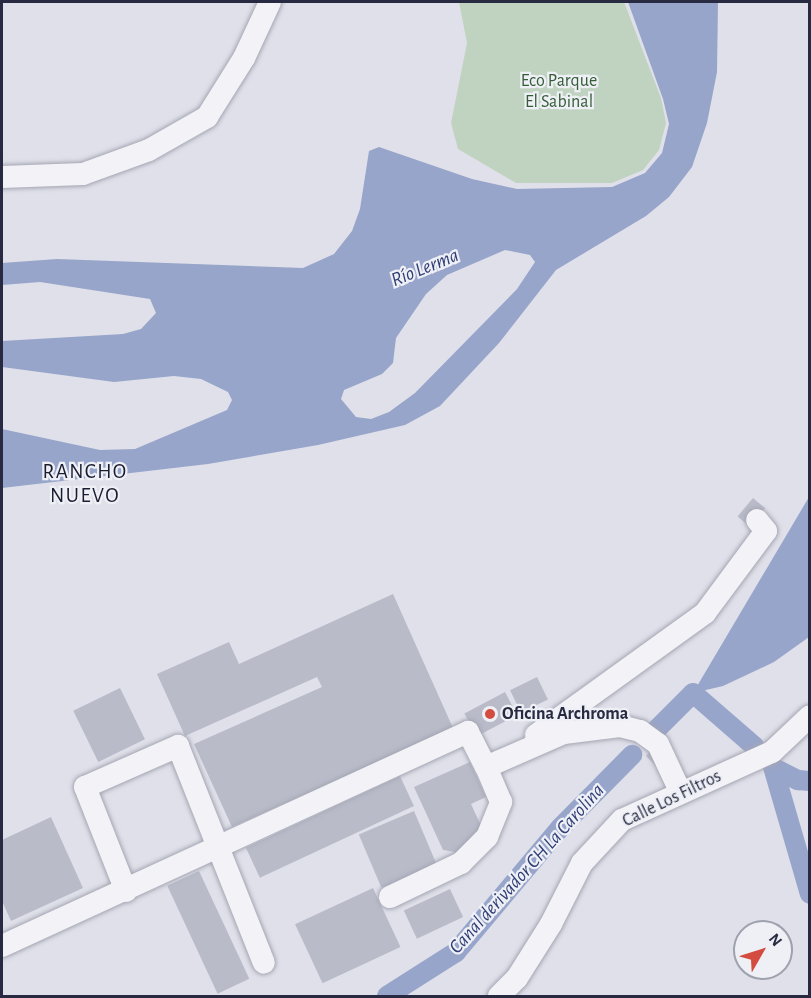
<!DOCTYPE html>
<meta charset="utf-8">
<style>
body{margin:0}
#map{position:relative;width:811px;height:998px;overflow:hidden;background:#dfe0e9;font-family:"Alegreya Sans",sans-serif}
div>[style]{position:absolute}
[style*='--x']{left:calc(var(--x)*1px);top:calc(var(--y)*1px);width:calc(var(--w)*1px);rotate:calc(var(--a)*1deg)}
.green>*{inset:0;background:#c0d3c0}
.water>*{inset:0;background:#98a5ca}
.canal>*{height:20px;margin:-10px;padding:0 10px;transform-origin:10px;border-radius:10px;background:#98a5ca}
.building>*{inset:0;background:#b9bbc9;transform-origin:0 0}
.roads{filter:drop-shadow(0 0 2px #a4a6b3) drop-shadow(0 0 2px #a4a6b3)}
.minor>*{height:22px;margin:-11px;padding:0 11px;transform-origin:11px;border-radius:11px;background:#f2f2f7}
.dots>*{width:16px;height:16px;translate:-50% -50%;box-sizing:border-box;border:3px solid #eef0f6;border-radius:50%}
span{translate:-50% -50%;white-space:nowrap;text-align:center;line-height:1.15;-webkit-text-stroke:4.5px #eef0f6;paint-order:stroke}
.park-label{font-size:18px;color:#345d36}
.poi-label{font-size:18px;color:#272a41;font-weight:700}
.left{translate:0 -50%;text-align:left}
.street-label{font-size:18px;color:#272a41}
.water-label{font-size:20px;color:#303e76;font-style:italic}
.quarter-label{font-size:21px;color:#1a1c31;letter-spacing:1.5px}
.frame{position:absolute;inset:0;border:3px solid #272a41;pointer-events:none}
.north{position:absolute;left:733px;top:920px;width:60px;height:60px;box-sizing:border-box;background:#eef0f6;border:2px solid #9ea1ae;border-radius:50%;rotate:51deg;font-size:16px;font-weight:700;line-height:24px;text-align:center;color:#272a41}
.north::after{content:'';display:block;margin:auto;width:21px;height:27px;background:#d34c3f;clip-path:polygon(50% 0,100% 100%,50% 72%,0 100%)}
</style>
<div id="map">
<div class="green">
<div style="clip-path:polygon(459px 2px,624px 2px,661px 98px,666px 123px,659px 150px,643px 170px,612px 183px,516px 183px,458px 149px,451px 123px,467px 43px)"></div>
</div>
<div class="water">
<div style="clip-path:polygon(evenodd,628px 2px,718px 2px,717px 72px,707px 123px,692px 167px,669px 197px,646px 216px,556px 270px,499px 343px,440px 406px,405px 425px,318px 445px,208px 464px,2px 488px,2px 429px,100px 450px,135px 449px,227px 410px,232px 400px,228px 392px,201px 379px,174px 376px,114px 382px,2px 367px,2px 341px,123px 334px,141px 329px,156px 313px,150px 299px,40px 282px,2px 285px,2px 263px,57px 259px,303px 268px,334px 254px,352px 231px,360px 209px,369px 151px,379px 147px,472px 179px,517px 189px,612px 187px,645px 173px,662px 153px,669px 124px,663px 99px,628px 2px,505px 250px,530px 255px,535px 262px,517px 289px,415px 393px,389px 412px,371px 419px,356px 417px,341px 399px,344px 390px,382px 374px,393px 363px,396px 338px,426px 294px,447px 275px,505px 250px)"></div>
<div style="clip-path:polygon(809px 497px,809px 637px,774px 662px,723px 686px,693px 693px)"></div>
</div>
<div class="canal">
<div style="--x:656;--y:730;--w:52;--a:-45"></div>
<div style="--x:693;--y:693;--w:81;--a:41"></div>
<div style="--x:773;--y:767;--w:132;--a:73.8"></div>
<div style="--x:774;--y:768;--w:27;--a:27"></div>
<div style="--x:798;--y:780;--w:12;--a:5"></div>
<div style="--x:387;--y:996;--w:82;--a:-32.5"></div>
<div style="--x:456;--y:952;--w:162;--a:-50"></div>
<div style="--x:560;--y:828;--w:103;--a:-45.4"></div>
</div>
<div class="building">
<div style="left:753px;top:498px;width:16px;height:24px;rotate:40deg"></div>
<div style="clip-path:polygon(393px 594px,453px 728px,232px 827px,194px 744px,322px 687px,317px 677px,185px 736px,157px 674px,229px 642px,239px 664px)"></div>
<div style="left:537px;top:677px;width:25px;height:30px;rotate:64deg"></div>
<div style="left:120px;top:688px;width:57px;height:52px;rotate:64deg"></div>
<div style="left:505px;top:692px;width:26px;height:46px;rotate:62deg"></div>
<div style="clip-path:polygon(651px 750px,657px 767px,646px 756px)"></div>
<div style="clip-path:polygon(470px 762px,486px 797px,471px 804px,483px 830px,461px 853px,443px 850px,414px 787px)"></div>
<div style="left:400px;top:776px;width:33px;height:170px;rotate:65deg"></div>
<div style="left:414px;top:811px;width:58px;height:60px;rotate:67deg"></div>
<div style="clip-path:polygon(51px 817px,83px 888px,11px 921px,2px 901px,2px 840px)"></div>
<div style="left:199px;top:871px;width:119px;height:35px;rotate:65deg"></div>
<div style="left:373px;top:888px;width:65px;height:86px;rotate:65deg"></div>
<div style="left:450px;top:889px;width:31px;height:51px;rotate:65deg"></div>
</div>
<div class="roads">
<div class="minor">
<div style="--x:2;--y:177;--w:81;--a:-2.1"></div>
<div style="--x:83;--y:174;--w:70;--a:-20"></div>
<div style="--x:149;--y:150;--w:67;--a:-29.6"></div>
<div style="--x:207;--y:117;--w:70;--a:-57.9"></div>
<div style="--x:244;--y:58;--w:62;--a:-65.1"></div>
<div style="--x:536;--y:735;--w:208;--a:-35.8"></div>
<div style="--x:705;--y:613;--w:102;--a:-53.4"></div>
<div style="--x:766;--y:531;--w:14;--a:-129"></div>
<div style="--x:126;--y:891;--w:112;--a:-111.5"></div>
<div style="--x:85;--y:787;--w:102;--a:-23.8"></div>
<div style="--x:178;--y:746;--w:233;--a:68.4"></div>
<div style="--x:390;--y:897;--w:79;--a:-25.6"></div>
<div style="--x:461;--y:863;--w:37;--a:-45"></div>
<div style="--x:487;--y:837;--w:38;--a:-68"></div>
<div style="--x:501;--y:802;--w:38;--a:-113"></div>
<div style="--x:2;--y:946;--w:513;--a:-24.67"></div>
<div style="--x:468;--y:732;--w:39;--a:63"></div>
<div style="--x:486;--y:767;--w:85;--a:-23.6"></div>
<div style="--x:564;--y:733;--w:56;--a:-7.1"></div>
<div style="--x:620;--y:726;--w:21;--a:14"></div>
<div style="--x:640;--y:731;--w:22;--a:36"></div>
<div style="--x:658;--y:744;--w:52;--a:64.9"></div>
<div style="--x:499;--y:996;--w:25;--a:-45"></div>
<div style="--x:517;--y:978;--w:64;--a:-57.8"></div>
<div style="--x:551;--y:924;--w:68;--a:-63.1"></div>
<div style="--x:582;--y:863;--w:59;--a:-47.1"></div>
<div style="--x:622;--y:820;--w:165;--a:-24.4"></div>
<div style="--x:772;--y:752;--w:52;--a:-43.5"></div>
</div>
</div>
<div class="dots">
<div style="left:490px;top:714px;background:#d34c3f"></div>
</div>
<div class="park-label">
<span style="left:559px;top:92px">Eco Parque<br>El Sabinal</span>
</div>
<div class="poi-label">
<span class="left" style="left:502px;top:714px">Oficina Archroma</span>
</div>
<div class="street-label">
<span style="left:672px;top:799px;rotate:-26deg">Calle Los Filtros</span>
</div>
<div class="water-label">
<span style="left:425px;top:268px;rotate:-22deg">Río Lerma</span>
<span style="left:527px;top:869px;rotate:-48deg">Canal derivador CH La Carolina</span>
</div>
<div class="quarter-label">
<span style="left:85px;top:484px">RANCHO<br>NUEVO</span>
</div>
<div class="frame"></div>
<div class="north">N</div>
</div>
